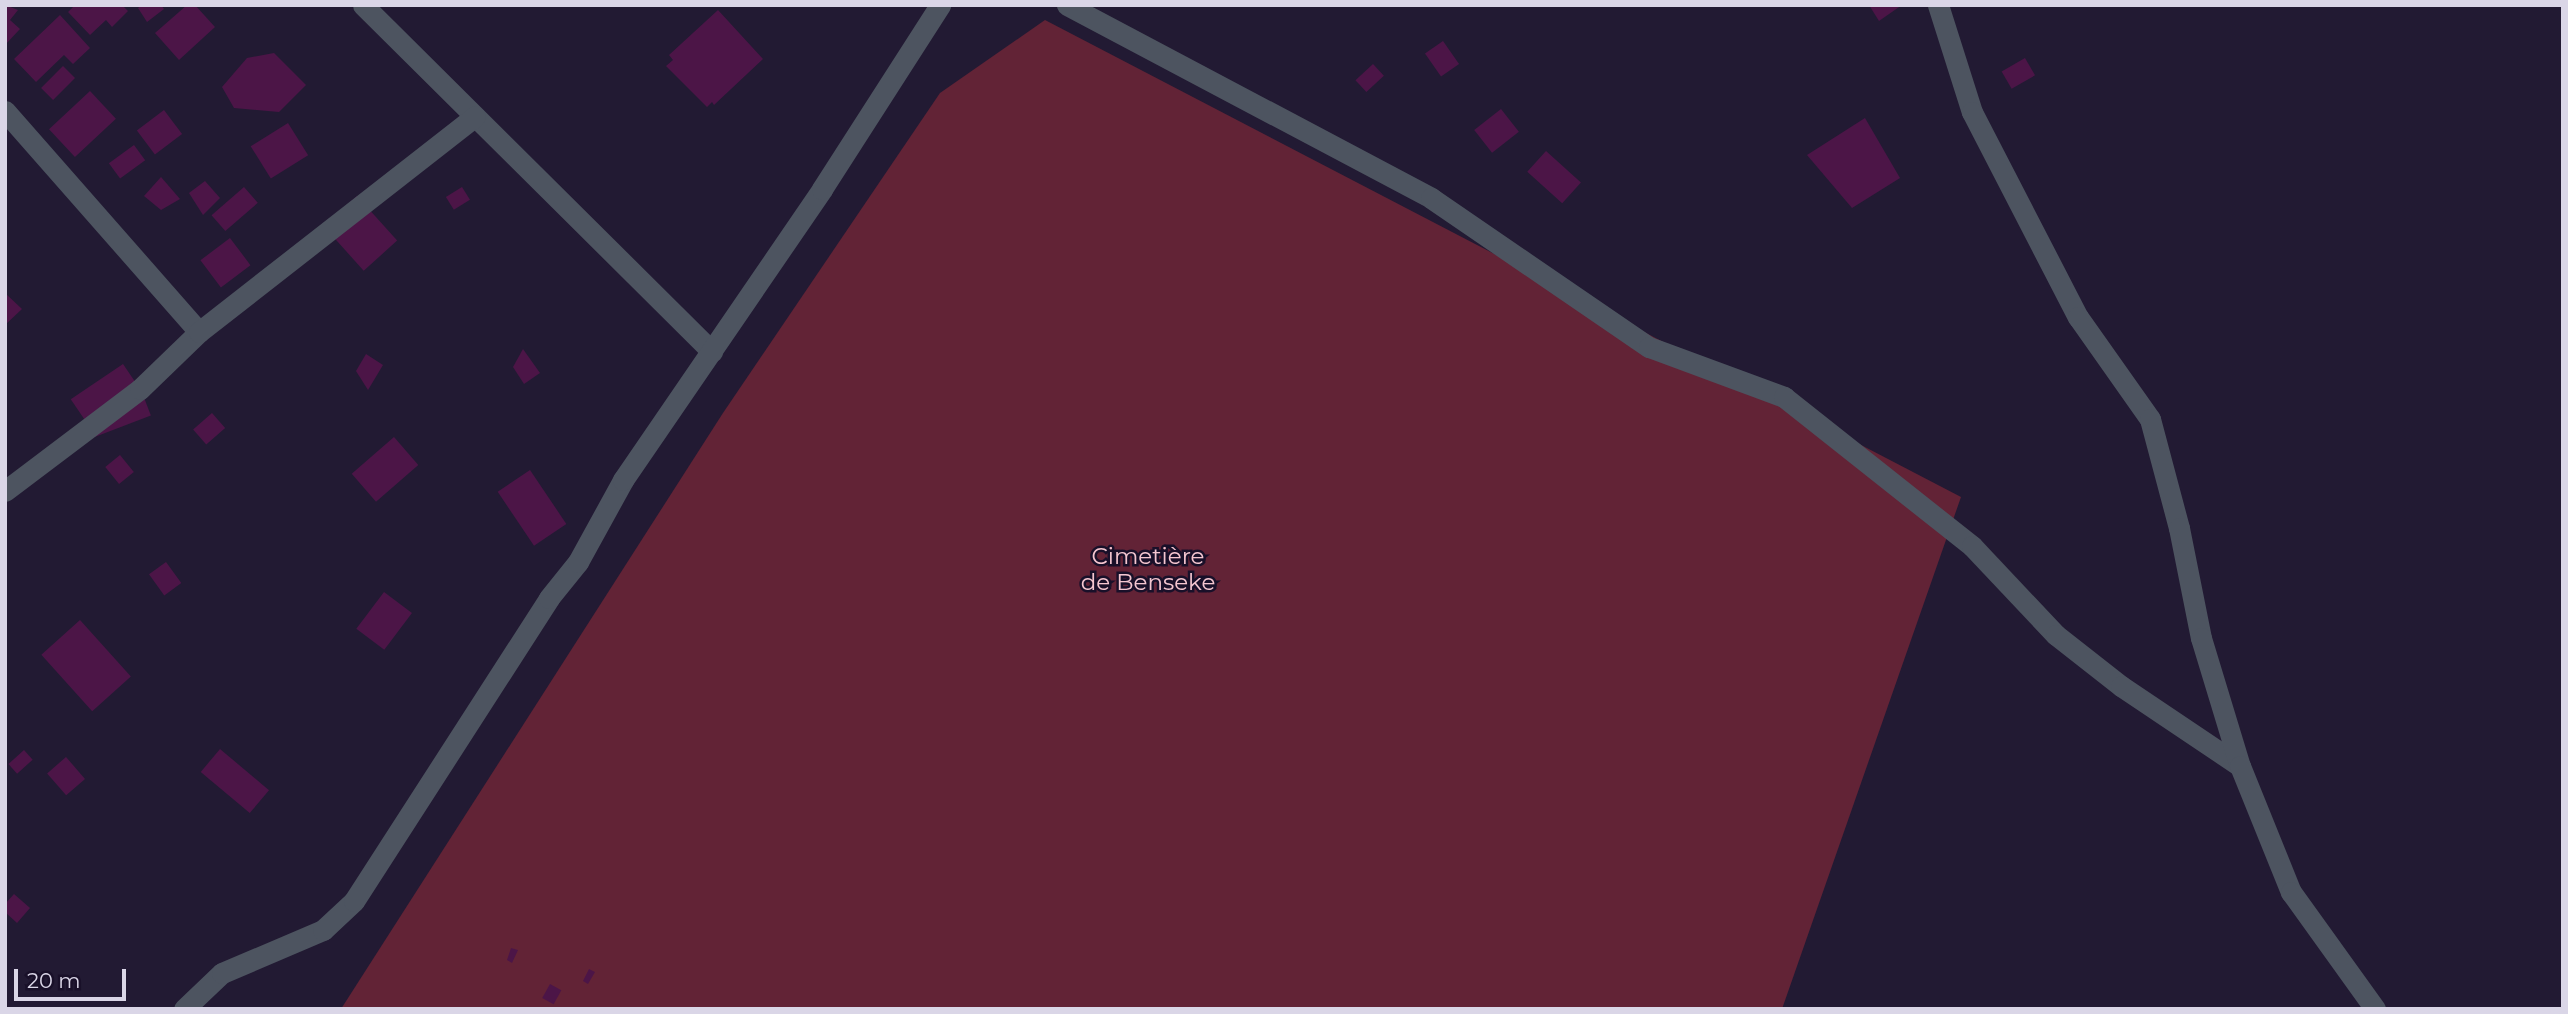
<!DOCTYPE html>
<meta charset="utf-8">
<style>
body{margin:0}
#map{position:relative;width:2568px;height:1014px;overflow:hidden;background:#221a33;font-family:Montserrat,sans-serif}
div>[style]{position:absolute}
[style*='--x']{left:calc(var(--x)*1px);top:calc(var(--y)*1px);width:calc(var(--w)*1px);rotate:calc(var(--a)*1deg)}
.green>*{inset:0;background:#622336}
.building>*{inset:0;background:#4c1547;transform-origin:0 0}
.minor>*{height:21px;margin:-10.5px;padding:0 10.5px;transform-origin:10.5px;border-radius:10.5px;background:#4d5460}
span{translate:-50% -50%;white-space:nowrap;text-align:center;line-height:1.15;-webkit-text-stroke:5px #191029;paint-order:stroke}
.park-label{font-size:23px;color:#f5c6d0}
.frame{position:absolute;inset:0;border:7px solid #dad6e7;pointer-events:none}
.scale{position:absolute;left:14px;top:969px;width:112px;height:32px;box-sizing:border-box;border:4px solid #dad6e7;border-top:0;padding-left:9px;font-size:21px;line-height:24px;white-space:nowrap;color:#dad6e7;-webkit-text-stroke:5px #191029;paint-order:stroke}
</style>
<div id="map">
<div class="green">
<div style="clip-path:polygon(1045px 20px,1961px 497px,1782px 1009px,341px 1009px,723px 413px,940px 93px)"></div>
</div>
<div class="building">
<div style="clip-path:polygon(5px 5px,18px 10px,10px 20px,20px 29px,5px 45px)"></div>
<div style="clip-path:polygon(75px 5px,122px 5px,128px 11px,112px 27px,106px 20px,90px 35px,68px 12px)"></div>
<div style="clip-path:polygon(142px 5px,161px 5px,164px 9px,147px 22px,138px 8px)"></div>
<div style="clip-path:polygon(187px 5px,195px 5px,215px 27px,179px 60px,155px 33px)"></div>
<div style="clip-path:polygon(1869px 5px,1902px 5px,1879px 21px)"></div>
<div style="clip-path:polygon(718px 10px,763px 59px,714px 105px,712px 102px,707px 107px,666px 66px,673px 60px,669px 55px)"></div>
<div style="clip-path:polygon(60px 15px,90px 48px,73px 64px,64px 55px,36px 82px,14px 59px)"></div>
<div style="left:1443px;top:41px;width:28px;height:22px;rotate:55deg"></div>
<div style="clip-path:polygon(274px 53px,306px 85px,279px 112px,234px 108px,222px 87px,247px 58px)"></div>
<div style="left:2025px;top:58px;width:20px;height:27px;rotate:60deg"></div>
<div style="left:1373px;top:64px;width:16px;height:24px;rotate:47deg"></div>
<div style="left:63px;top:66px;width:17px;height:31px;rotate:45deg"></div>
<div style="left:90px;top:91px;width:38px;height:56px;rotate:47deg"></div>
<div style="left:1501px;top:109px;width:29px;height:34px;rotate:52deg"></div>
<div style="left:164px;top:110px;width:30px;height:34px;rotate:53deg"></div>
<div style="clip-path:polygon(1865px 118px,1900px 178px,1852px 208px,1807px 155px)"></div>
<div style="left:288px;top:123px;width:38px;height:44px;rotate:58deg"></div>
<div style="left:134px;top:145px;width:19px;height:31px;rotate:54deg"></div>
<div style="left:1546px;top:151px;width:47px;height:28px;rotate:42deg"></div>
<div style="clip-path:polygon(161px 177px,180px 199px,161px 210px,144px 196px)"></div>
<div style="clip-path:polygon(205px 181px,220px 198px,203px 215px,189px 193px)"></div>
<div style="left:244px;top:187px;width:21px;height:43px;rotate:49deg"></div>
<div style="left:462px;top:187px;width:15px;height:19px;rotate:58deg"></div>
<div style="left:357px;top:196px;width:60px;height:45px;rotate:48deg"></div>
<div style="left:230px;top:238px;width:34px;height:37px;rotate:53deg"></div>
<div style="clip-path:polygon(5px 293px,22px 309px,5px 325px)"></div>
<div style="clip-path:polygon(523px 349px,540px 373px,524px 384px,513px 367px)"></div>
<div style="clip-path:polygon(366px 354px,383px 365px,368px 390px,356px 371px)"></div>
<div style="left:123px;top:364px;width:30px;height:63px;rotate:56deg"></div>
<div style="left:143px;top:395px;width:22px;height:63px;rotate:69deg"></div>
<div style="left:212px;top:413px;width:20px;height:25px;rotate:49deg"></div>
<div style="left:394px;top:437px;width:37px;height:56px;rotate:49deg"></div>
<div style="left:120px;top:455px;width:22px;height:19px;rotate:51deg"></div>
<div style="left:530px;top:470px;width:65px;height:39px;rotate:56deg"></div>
<div style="left:166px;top:562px;width:26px;height:21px;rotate:54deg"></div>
<div style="left:384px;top:592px;width:35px;height:46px;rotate:37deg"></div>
<div style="left:80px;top:620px;width:76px;height:52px;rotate:48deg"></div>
<div style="left:220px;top:749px;width:64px;height:30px;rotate:40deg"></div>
<div style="left:24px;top:750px;width:13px;height:21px;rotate:48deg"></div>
<div style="left:66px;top:757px;width:29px;height:25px;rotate:49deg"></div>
<div style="clip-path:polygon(14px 894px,30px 908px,17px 923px,5px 912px,5px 904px)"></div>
<div style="clip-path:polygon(511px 948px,518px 950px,512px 963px,507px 960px)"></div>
<div style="clip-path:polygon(589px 969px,595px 972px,588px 984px,583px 981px)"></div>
<div style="left:550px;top:984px;width:13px;height:16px;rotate:29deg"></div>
</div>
<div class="minor">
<div style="--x:363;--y:5;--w:492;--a:44.8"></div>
<div style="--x:1067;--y:5;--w:412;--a:27.9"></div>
<div style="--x:1431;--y:198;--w:264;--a:34.4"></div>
<div style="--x:1649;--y:347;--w:144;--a:20.3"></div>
<div style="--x:1784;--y:397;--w:240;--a:38.4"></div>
<div style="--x:1972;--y:546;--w:122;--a:46.7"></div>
<div style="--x:2056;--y:635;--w:83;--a:38.1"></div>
<div style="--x:2121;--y:686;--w:143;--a:33.9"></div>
<div style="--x:1938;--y:5;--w:112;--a:72.4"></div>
<div style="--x:1972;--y:112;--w:231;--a:62.7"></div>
<div style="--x:2078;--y:317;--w:125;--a:54.8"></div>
<div style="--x:2150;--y:419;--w:113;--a:75.1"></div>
<div style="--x:2179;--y:528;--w:112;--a:78.7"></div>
<div style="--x:2201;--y:638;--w:134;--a:73.1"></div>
<div style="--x:2240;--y:766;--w:136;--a:68"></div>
<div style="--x:2291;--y:892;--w:144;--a:54.3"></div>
<div style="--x:5;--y:111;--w:294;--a:48.7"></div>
<div style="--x:5;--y:491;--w:169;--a:-37.1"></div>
<div style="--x:140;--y:389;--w:82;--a:-44"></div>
<div style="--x:199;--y:332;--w:350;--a:-38"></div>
<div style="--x:184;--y:1009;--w:52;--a:-43.5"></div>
<div style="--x:222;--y:973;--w:110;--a:-23.1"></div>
<div style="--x:323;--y:930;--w:42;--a:-43.1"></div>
<div style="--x:354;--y:901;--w:360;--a:-57.2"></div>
<div style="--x:549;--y:598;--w:46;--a:-51.1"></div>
<div style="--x:578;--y:562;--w:94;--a:-61.2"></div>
<div style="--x:623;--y:480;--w:353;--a:-55.6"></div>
<div style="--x:822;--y:189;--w:219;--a:-57.3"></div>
</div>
<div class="park-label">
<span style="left:1148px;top:569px">Cimetière<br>de Benseke</span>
</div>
<div class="frame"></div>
<div class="scale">20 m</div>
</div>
